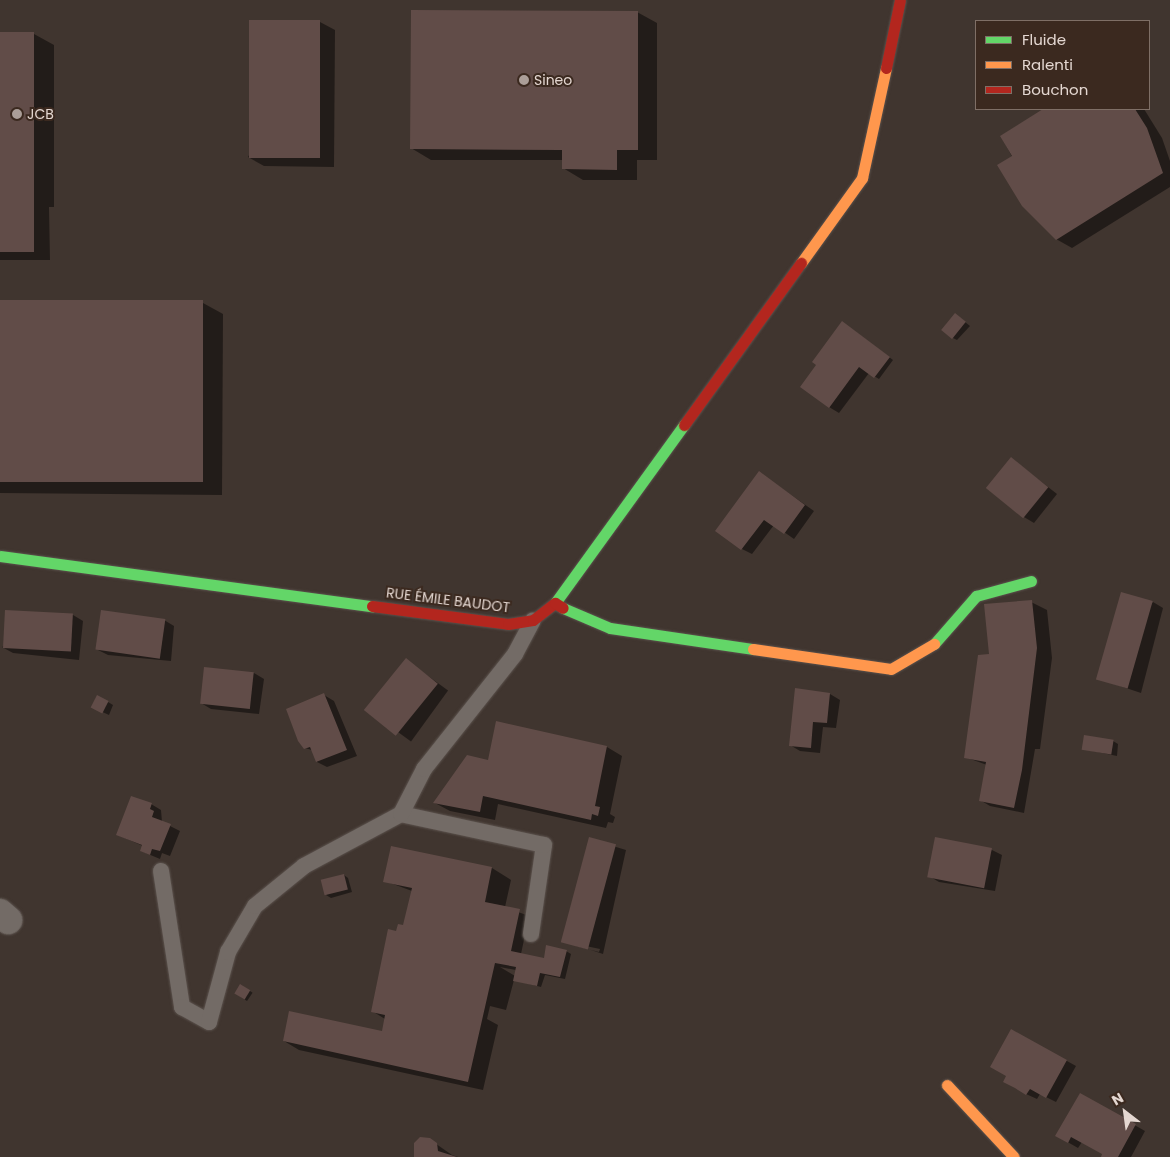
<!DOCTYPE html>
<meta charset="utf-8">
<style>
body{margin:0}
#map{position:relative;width:1170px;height:1157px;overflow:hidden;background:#40352f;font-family:Poppins,sans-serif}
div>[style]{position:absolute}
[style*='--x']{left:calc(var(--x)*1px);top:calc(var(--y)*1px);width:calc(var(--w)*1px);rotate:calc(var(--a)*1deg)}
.shadow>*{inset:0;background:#0007;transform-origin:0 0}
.building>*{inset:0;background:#614c48;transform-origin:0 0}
.roads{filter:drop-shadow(0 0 1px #5b524d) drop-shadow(0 0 1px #5b524d)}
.lane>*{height:16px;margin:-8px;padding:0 8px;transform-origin:8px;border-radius:8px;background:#736b66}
.street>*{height:28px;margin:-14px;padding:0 14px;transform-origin:14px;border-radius:14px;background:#736b66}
.fast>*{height:11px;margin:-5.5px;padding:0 5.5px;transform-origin:5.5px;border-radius:5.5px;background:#63d668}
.slow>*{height:11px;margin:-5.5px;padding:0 5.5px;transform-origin:5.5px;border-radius:5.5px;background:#ff974d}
.jam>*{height:11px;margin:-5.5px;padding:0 5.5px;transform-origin:5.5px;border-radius:5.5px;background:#b3261e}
.dots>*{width:14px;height:14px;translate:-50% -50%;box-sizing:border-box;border:2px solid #3b291f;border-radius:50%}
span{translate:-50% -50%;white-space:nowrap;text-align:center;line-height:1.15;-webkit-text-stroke:4px #3b291f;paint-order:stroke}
.poi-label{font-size:14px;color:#e4d7d1}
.left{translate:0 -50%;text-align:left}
.street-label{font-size:14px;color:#e4d7d1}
.legend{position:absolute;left:975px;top:20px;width:175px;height:90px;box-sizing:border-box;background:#3b291f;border:1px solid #7f6f66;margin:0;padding:6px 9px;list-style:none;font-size:15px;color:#e4d7d1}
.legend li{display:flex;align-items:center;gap:10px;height:25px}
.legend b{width:25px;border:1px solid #7f6f66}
.north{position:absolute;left:1100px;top:1087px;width:50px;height:50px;-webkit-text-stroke:4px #3b291f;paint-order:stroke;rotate:330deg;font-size:14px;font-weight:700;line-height:20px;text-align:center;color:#e4d7d1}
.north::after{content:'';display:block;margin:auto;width:18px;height:22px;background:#e4d7d1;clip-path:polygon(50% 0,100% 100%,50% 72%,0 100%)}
</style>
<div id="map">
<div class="shadow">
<div style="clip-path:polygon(637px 12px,657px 23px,657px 160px,637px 160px,637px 180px,583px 180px,563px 168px,563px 160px,431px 160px,411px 148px)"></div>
<div style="clip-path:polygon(320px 22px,335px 30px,334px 167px,264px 166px,248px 157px)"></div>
<div style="clip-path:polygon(0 33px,34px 34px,54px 45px,54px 207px,49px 207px,50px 260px,0 260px)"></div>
<div style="clip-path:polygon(1045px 109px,1144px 109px,1162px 138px,1170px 161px,1170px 187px,1072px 248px,1056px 239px,1001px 136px)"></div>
<div style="clip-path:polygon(0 301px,203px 303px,223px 314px,222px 495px,0 493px)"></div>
<div style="clip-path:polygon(960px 318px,970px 326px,957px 340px,953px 338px)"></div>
<div style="clip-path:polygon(852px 329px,893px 360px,879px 379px,869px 373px,839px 413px,829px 407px)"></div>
<div style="clip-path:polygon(1012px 459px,1057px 494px,1034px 523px,1024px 517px)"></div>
<div style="clip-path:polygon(760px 473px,814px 511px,794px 539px,774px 525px,752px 554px,742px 549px)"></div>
<div style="clip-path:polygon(1031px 602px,1047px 610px,1052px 658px,1040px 749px,1035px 749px,1024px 813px,990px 806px,980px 800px,987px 765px,965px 757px,991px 655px)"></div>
<div style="clip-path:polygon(1153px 602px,1163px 608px,1141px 693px,1099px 679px)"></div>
<div style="clip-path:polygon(73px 615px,83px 621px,79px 660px,13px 653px,2px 647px)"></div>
<div style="clip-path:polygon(164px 620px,174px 626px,171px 661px,108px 655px,98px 650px)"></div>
<div style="left:406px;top:660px;width:52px;height:63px;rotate:36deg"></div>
<div style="clip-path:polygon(254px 673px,264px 679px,259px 714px,211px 709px,201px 703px)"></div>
<div style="clip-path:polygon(830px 694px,840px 700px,836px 728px,823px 727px,820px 753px,800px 751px,790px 745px)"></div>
<div style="clip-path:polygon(324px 695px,334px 701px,357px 756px,327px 767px,317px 762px,312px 750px,305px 748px)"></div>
<div style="clip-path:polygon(108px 702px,113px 705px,109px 715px,98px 710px)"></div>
<div style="clip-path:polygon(1113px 741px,1118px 744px,1117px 756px,1083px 749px)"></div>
<div style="clip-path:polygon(607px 747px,622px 756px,610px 814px,615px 817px,613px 823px,608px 822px,606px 828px,498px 804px,495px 820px,450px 811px,435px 803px,489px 762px)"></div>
<div style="clip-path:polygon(151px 804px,161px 810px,162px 822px,180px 831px,170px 856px,162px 853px,160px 859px,141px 851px,143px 846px,118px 835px)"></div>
<div style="clip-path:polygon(evenodd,590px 839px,626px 850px,603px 954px,567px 942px,590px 839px,576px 944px,600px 949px,599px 952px,576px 946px,576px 944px)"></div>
<div style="clip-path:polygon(992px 850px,1002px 855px,995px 891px,939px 882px,929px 876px)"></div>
<div style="clip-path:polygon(evenodd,492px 868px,511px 880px,505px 907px,529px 916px,521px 954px,545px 959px,566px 951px,571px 954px,565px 979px,545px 975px,541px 987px,514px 980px,506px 1010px,490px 1006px,487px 1019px,498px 1025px,483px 1090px,299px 1050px,284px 1041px,388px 1034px,385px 1019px,372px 1011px,397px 933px,404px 927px,412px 891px,385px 881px,492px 868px,500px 967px,516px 970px,515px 976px,500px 967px)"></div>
<div style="clip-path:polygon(344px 875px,348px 878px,352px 892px,331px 898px,326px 895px)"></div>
<div style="left:241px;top:985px;width:14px;height:10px;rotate:34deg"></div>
<div style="clip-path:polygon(1011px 1030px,1076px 1066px,1056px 1102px,1040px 1094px,1037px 1099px,1026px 1094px)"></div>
<div style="clip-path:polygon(1080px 1094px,1145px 1131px,1131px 1157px,1102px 1157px,1104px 1154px,1082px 1142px,1078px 1148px,1057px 1136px)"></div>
<div style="clip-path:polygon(429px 1139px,452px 1155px,458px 1157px,416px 1157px,414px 1147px)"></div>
</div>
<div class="building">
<div style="clip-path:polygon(411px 10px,638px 11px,638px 150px,617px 150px,617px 170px,562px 169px,562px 150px,410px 149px)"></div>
<div style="left:249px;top:20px;width:71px;height:138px"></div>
<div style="left:0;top:32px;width:34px;height:220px"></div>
<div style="clip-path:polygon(1043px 109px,1135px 109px,1147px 128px,1163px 173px,1056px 240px,1022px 206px,997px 165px,1012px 156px,1000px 136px)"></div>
<div style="left:0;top:300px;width:203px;height:182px"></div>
<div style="left:955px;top:313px;width:14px;height:22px;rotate:39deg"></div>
<div style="clip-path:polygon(842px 321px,890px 357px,874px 378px,859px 367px,829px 408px,800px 387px,816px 365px,812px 362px)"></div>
<div style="left:1011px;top:457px;width:48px;height:40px;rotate:39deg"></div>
<div style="clip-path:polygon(759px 471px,805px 505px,784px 534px,764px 520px,741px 550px,715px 531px)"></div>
<div style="left:1121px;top:592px;width:33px;height:91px;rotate:16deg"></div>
<div style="clip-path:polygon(1032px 600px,1037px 648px,1022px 770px,1014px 808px,979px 801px,986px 762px,964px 758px,978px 655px,989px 654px,984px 604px)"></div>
<div style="left:5px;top:610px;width:68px;height:38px;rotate:3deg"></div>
<div style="left:101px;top:610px;width:65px;height:40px;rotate:8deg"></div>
<div style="left:406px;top:658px;width:41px;height:67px;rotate:39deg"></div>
<div style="left:204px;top:667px;width:50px;height:37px;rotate:6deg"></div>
<div style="clip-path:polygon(795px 688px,830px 693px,827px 723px,813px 722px,811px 748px,789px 746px)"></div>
<div style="clip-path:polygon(324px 693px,347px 750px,316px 762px,310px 747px,304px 749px,298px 741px,286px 709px)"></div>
<div style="left:97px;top:695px;width:13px;height:14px;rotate:27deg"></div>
<div style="clip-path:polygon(496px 721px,607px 746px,595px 806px,600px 807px,598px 816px,592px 814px,591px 820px,483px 796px,480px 812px,433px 803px,467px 755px,488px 760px)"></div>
<div style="left:1084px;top:735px;width:30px;height:15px;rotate:9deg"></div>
<div style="clip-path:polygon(131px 796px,152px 803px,150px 809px,154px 811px,152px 817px,171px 824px,160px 851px,152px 849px,150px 855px,140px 851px,142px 845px,116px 835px)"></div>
<div style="left:589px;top:837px;width:28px;height:109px;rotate:15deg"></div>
<div style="left:935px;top:837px;width:58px;height:41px;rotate:11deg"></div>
<div style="clip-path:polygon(391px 846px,492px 867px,485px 902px,520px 909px,511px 951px,544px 958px,546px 945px,567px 950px,560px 977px,540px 973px,537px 986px,513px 981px,516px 967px,495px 963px,468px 1082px,283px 1041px,289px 1011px,382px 1031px,385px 1015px,371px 1012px,388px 929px,396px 931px,398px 924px,403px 925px,412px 888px,383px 882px)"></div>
<div style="left:344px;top:874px;width:16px;height:24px;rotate:76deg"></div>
<div style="left:240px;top:984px;width:12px;height:11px;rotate:31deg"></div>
<div style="clip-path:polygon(1011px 1029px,1067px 1060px,1046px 1098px,1030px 1089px,1026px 1095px,1015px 1088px,1003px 1082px,1006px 1076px,990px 1067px)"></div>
<div style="clip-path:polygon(1080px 1093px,1136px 1124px,1118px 1157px,1101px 1157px,1102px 1154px,1071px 1137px,1068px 1143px,1055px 1136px)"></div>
<div style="clip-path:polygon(420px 1137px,430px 1138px,437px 1143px,438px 1151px,457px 1157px,414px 1157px,414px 1143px)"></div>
</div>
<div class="roads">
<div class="lane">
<div style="--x:161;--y:871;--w:138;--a:81.2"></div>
<div style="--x:182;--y:1007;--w:31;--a:29"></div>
<div style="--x:209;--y:1022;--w:73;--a:-74.8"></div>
<div style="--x:228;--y:952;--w:53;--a:-59.6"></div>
<div style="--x:255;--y:906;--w:63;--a:-39.2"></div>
<div style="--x:304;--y:866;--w:110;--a:-28.2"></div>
<div style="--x:531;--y:934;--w:90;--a:-81.7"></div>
<div style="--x:544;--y:845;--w:146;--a:-167.8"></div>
<div style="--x:401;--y:814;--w:51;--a:-62.9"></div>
<div style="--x:424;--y:769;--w:147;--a:-51.6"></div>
<div style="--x:515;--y:654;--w:38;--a:-62"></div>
</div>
<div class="street">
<div style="--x:0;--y:913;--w:11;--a:41"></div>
</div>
<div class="fast">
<div style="--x:0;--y:556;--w:375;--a:7.7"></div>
<div style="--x:555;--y:603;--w:220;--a:-54.1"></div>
<div style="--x:563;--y:608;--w:51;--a:23.1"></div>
<div style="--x:610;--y:628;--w:145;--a:8.4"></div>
<div style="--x:934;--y:644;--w:64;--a:-48.8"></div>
<div style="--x:976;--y:596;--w:57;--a:-15.3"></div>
</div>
<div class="slow">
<div style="--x:801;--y:263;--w:105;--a:-54.3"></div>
<div style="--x:862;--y:178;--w:113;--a:-77.7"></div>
<div style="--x:753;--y:649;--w:139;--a:8.2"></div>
<div style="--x:891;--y:669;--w:50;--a:-30.2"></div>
<div style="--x:947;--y:1085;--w:98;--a:47.1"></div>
</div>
<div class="jam">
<div style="--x:886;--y:68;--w:69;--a:-78.4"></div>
<div style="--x:684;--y:425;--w:200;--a:-54.2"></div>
<div style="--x:372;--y:606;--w:137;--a:7.5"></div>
<div style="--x:508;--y:624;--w:25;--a:-9"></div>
<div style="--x:533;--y:620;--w:28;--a:-38"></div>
<div style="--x:555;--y:603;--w:9;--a:32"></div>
</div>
</div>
<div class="dots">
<div style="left:524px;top:80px;background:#ab9e98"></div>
<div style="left:17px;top:114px;background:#ab9e98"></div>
</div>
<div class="poi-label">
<span class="left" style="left:534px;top:80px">Sineo</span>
<span class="left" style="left:27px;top:114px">JCB</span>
</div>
<div class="street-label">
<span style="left:448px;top:600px;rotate:7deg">RUE ÉMILE BAUDOT</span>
</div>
<ul class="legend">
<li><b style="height:6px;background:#63d668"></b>Fluide</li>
<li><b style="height:6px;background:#ff974d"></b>Ralenti</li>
<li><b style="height:6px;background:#b3261e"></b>Bouchon</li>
</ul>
<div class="north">N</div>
</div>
